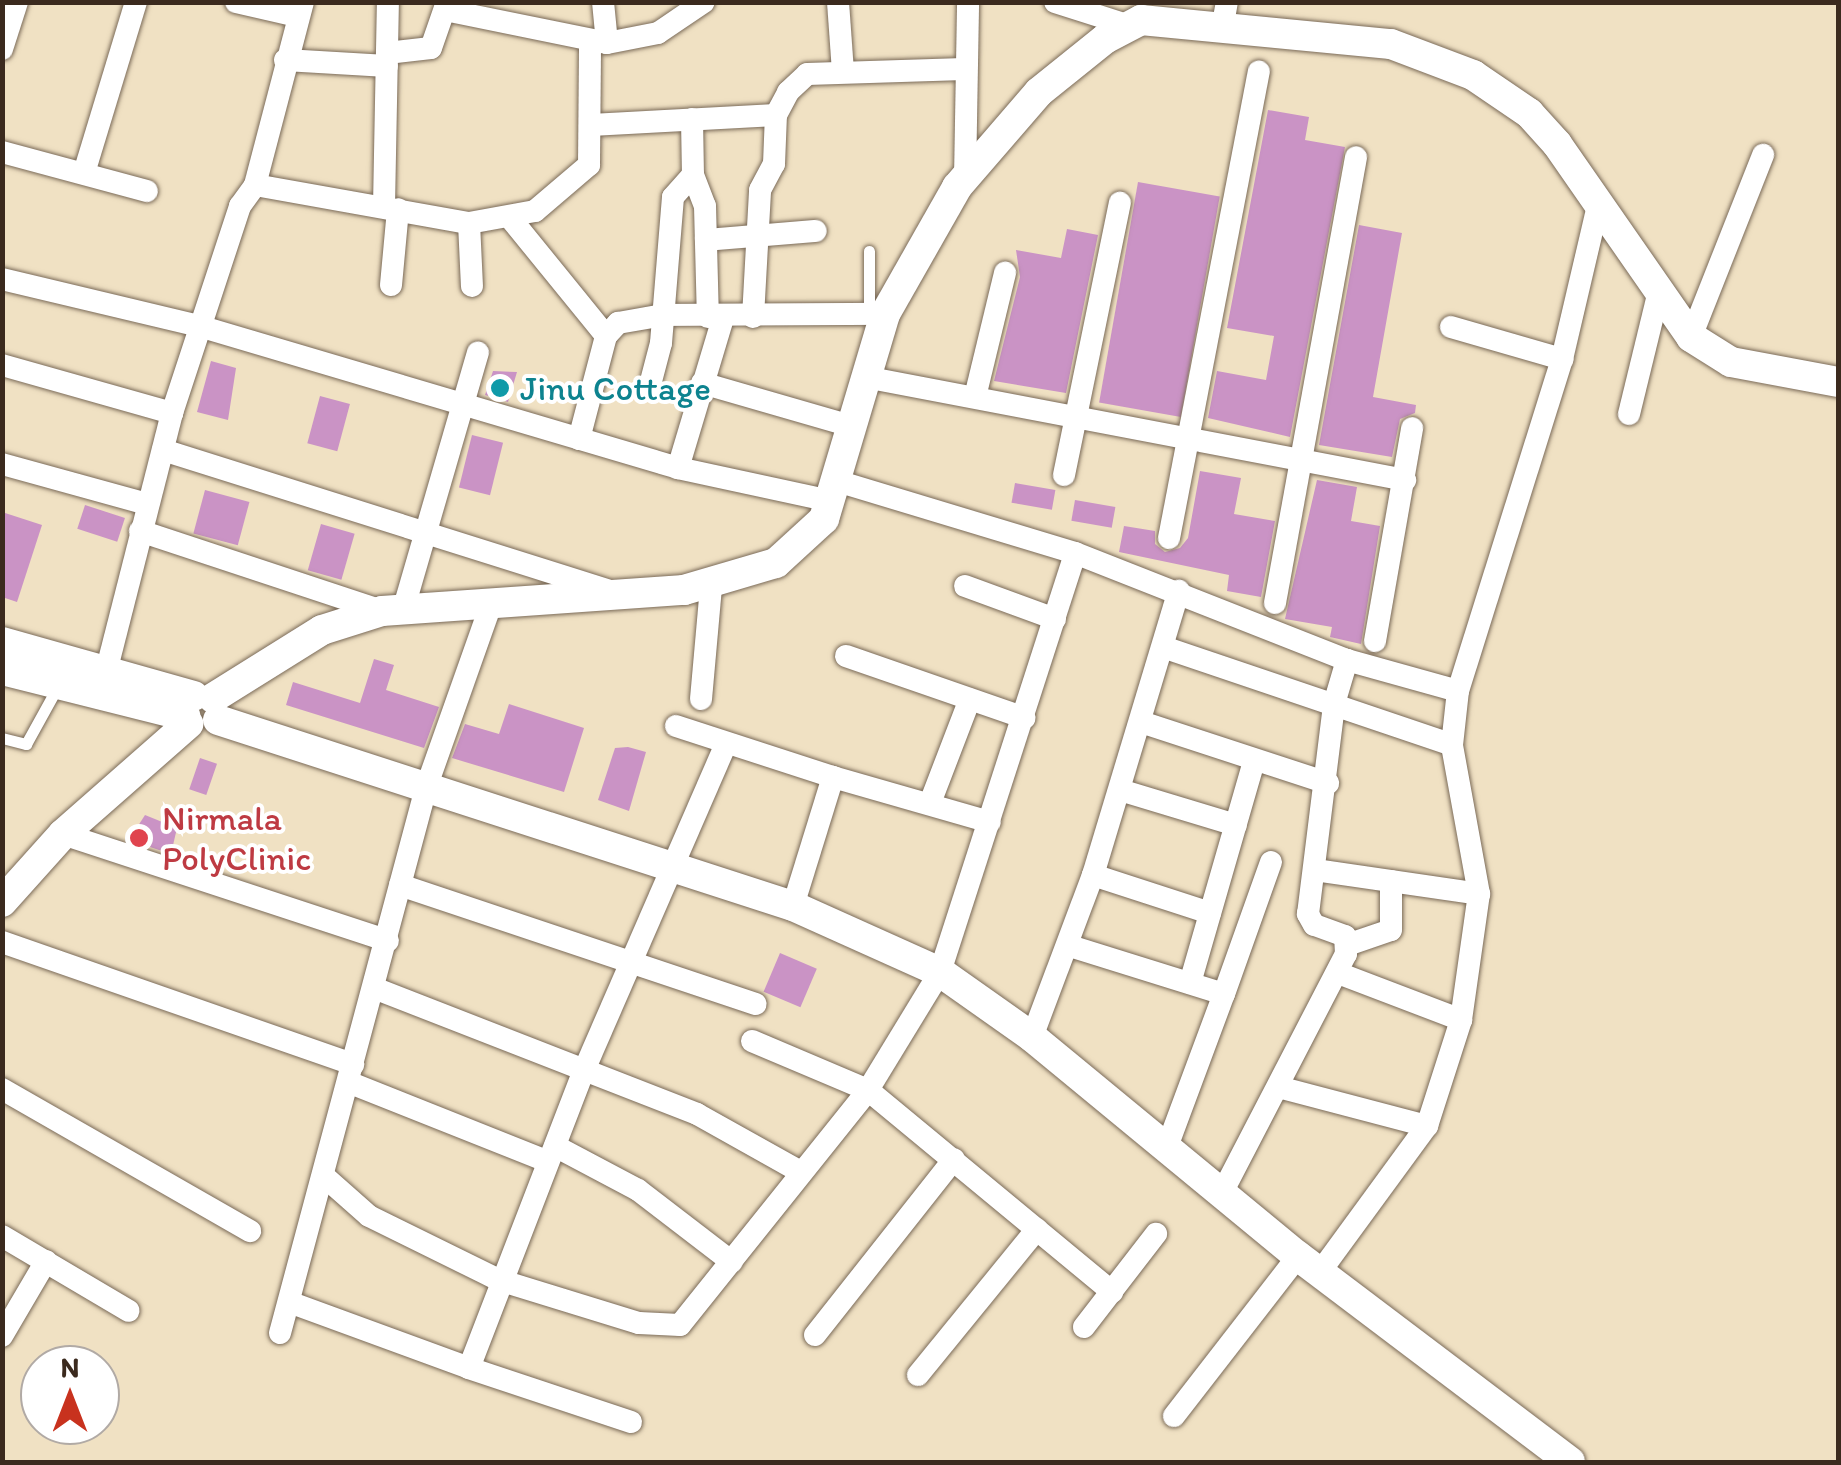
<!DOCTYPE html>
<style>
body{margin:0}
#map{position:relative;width:1841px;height:1465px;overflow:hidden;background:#f0e1c3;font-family:Itim,sans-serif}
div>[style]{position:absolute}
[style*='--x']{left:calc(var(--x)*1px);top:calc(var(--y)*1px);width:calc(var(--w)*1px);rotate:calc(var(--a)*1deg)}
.building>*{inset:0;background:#ca93c5;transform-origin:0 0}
.roads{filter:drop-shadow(0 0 2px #7a6a58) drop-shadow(0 0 2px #7a6a58)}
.lane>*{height:11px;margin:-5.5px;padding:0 5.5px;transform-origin:5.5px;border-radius:5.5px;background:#fff}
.street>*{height:22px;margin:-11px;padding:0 11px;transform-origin:11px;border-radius:11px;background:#fff}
.secondary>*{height:30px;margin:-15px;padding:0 15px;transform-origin:15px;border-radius:15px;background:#fff}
.dots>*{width:28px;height:28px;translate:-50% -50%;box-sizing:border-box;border:5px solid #fff;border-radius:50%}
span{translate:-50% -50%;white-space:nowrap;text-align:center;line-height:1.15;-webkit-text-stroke:8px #fff;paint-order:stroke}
.culture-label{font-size:35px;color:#0d838f}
.left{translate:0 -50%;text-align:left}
.health-label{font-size:35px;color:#be3a42}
.frame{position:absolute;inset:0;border:5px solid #3b2a1e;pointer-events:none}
.north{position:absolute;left:20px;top:1345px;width:100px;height:100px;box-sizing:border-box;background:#fff;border:2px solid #b1aaa5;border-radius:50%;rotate:0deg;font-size:28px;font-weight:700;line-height:40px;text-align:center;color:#3b2a1e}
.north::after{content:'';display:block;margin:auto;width:35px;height:45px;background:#c8321e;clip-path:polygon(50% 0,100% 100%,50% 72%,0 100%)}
</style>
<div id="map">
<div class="building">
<div style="clip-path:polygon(1268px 110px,1309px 117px,1305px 140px,1345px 147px,1290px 437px,1208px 418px,1217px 371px,1266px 380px,1274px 336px,1227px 328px)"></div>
<div style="left:1138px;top:182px;width:83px;height:224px;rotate:10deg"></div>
<div style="clip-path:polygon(1359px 225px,1402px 233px,1373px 397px,1416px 405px,1415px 413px,1400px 419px,1392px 457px,1319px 445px)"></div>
<div style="clip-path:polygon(1067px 229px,1098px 235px,1066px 393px,994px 381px,1020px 277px,1016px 250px,1061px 258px)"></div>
<div style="clip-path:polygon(211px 361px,236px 368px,228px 420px,197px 412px)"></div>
<div style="clip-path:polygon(493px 371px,517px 372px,508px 402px,485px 395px)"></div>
<div style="left:320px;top:396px;width:31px;height:49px;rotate:15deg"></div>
<div style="left:472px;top:435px;width:32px;height:54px;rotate:14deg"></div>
<div style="clip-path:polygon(1200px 471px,1241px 478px,1234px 514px,1275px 521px,1261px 597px,1227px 591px,1229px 575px,1119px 552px,1124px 526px,1155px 531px,1155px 544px,1165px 552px,1180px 548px,1188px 538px)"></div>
<div style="clip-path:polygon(1317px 480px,1357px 487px,1351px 521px,1380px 526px,1361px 644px,1330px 637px,1332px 627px,1285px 619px)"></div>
<div style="left:1015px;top:483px;width:41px;height:20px;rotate:10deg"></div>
<div style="left:205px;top:490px;width:46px;height:45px;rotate:15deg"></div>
<div style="left:1075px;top:500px;width:41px;height:21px;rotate:10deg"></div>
<div style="left:85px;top:505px;width:42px;height:25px;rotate:18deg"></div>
<div style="clip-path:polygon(2px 512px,42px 525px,17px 602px,2px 597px)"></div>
<div style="left:321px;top:524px;width:35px;height:48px;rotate:16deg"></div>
<div style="clip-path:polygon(374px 659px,394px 665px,386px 690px,439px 707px,424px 748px,286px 705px,293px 682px,360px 703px)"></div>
<div style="clip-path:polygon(509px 704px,584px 728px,564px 792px,452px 758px,465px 724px,499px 734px)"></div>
<div style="clip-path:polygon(628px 747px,646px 752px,629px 811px,598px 800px,615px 748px)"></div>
<div style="left:200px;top:758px;width:18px;height:33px;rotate:19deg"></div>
<div style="clip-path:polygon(145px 815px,177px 828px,171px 854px,129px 840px)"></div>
<div style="left:780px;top:953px;width:40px;height:42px;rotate:23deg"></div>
</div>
<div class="roads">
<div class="lane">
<div style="--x:869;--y:251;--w:64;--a:90"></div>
<div style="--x:2;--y:738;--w:25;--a:14"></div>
<div style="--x:26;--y:744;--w:66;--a:-61.1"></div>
</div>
<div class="street">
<div style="--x:236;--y:2;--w:63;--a:12.9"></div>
<div style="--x:603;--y:2;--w:41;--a:84.4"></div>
<div style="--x:838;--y:2;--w:69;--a:85.9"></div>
<div style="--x:1055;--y:2;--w:76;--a:17.7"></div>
<div style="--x:445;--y:10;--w:165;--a:11.5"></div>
<div style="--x:607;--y:43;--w:52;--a:-11.1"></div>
<div style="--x:658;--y:33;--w:55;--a:-34"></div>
<div style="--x:1223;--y:24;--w:22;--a:-80"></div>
<div style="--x:2;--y:49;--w:49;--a:-72.3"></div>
<div style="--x:387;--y:53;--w:44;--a:-6.5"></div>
<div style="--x:431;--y:48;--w:49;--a:-70.8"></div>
<div style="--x:285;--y:60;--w:102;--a:3.4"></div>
<div style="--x:692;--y:119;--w:56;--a:89"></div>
<div style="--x:693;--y:175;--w:33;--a:69"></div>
<div style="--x:705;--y:206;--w:111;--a:88.5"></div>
<div style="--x:591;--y:125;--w:185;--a:-3.1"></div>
<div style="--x:776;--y:115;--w:26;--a:-62"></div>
<div style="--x:788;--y:92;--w:26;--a:-43"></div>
<div style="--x:807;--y:74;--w:157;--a:-1.8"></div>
<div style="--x:2;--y:152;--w:150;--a:15.1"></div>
<div style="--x:84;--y:173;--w:179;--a:-73.1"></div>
<div style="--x:965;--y:179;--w:177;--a:-89"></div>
<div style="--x:255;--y:185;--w:217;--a:10.1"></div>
<div style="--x:469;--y:223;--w:67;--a:-10.3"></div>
<div style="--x:535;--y:211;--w:71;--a:-40.4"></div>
<div style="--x:589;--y:165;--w:122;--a:-89.5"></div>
<div style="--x:384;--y:206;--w:204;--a:-88.9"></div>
<div style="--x:511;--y:219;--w:151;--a:50.9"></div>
<div style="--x:469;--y:223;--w:63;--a:87.3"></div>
<div style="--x:706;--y:240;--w:110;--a:-4.7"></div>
<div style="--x:2;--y:279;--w:203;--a:13.4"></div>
<div style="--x:199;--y:326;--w:500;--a:16.5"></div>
<div style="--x:678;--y:468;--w:157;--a:12.2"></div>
<div style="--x:391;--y:285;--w:76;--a:-84.7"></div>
<div style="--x:753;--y:317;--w:127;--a:-86.8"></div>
<div style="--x:760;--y:190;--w:30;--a:-62"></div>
<div style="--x:774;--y:164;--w:49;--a:-87.7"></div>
<div style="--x:1451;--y:327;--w:116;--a:16.1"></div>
<div style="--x:1691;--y:337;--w:196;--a:-68.4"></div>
<div style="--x:2;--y:365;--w:177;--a:15.8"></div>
<div style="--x:865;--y:377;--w:550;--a:10.8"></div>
<div style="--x:702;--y:383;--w:155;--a:16.1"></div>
<div style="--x:650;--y:385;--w:43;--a:-75.3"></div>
<div style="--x:661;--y:343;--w:146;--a:-85.3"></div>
<div style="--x:673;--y:197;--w:30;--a:-48"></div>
<div style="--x:975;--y:397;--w:128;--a:-76.4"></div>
<div style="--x:1629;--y:414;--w:127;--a:-76.3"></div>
<div style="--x:579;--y:439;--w:106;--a:-75.3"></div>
<div style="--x:606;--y:336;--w:18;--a:-47"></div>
<div style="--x:618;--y:323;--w:47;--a:-9.9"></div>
<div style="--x:664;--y:315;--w:221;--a:-0.3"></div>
<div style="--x:163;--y:450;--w:472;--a:17.5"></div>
<div style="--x:2;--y:464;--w:150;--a:15.4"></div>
<div style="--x:678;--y:468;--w:157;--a:-73.3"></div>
<div style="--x:1064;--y:475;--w:278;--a:-78.4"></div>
<div style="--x:840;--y:482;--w:245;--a:16.8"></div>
<div style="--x:1075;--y:553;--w:292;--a:21.5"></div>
<div style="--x:1347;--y:660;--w:115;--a:15.6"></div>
<div style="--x:140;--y:531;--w:255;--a:18.3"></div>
<div style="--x:1169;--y:538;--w:475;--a:-79.1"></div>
<div style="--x:965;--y:586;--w:96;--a:20.1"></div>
<div style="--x:1275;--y:603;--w:453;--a:-79.7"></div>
<div style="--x:404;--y:607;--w:265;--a:-73.8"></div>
<div style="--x:1375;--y:641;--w:216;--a:-80.1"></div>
<div style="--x:1163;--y:647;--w:305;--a:18.7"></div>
<div style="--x:846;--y:656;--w:189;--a:19.1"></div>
<div style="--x:106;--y:672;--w:267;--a:-75.7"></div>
<div style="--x:172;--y:413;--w:218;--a:-71.8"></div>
<div style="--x:240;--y:206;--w:26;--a:-54"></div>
<div style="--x:255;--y:185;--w:189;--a:-75.3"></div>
<div style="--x:701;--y:699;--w:113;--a:-84.9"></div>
<div style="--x:1141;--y:722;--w:197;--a:18.1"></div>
<div style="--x:676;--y:726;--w:165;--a:18"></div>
<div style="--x:1120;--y:790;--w:121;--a:16.8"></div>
<div style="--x:930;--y:803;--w:111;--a:-69"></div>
<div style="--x:63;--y:834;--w:342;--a:18.2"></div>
<div style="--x:1315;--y:870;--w:166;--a:8.3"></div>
<div style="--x:1093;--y:875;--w:123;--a:18"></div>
<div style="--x:400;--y:885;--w:375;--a:18.5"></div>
<div style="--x:793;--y:906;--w:135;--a:-72.8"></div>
<div style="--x:833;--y:777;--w:163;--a:16"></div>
<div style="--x:2;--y:942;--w:372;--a:19.2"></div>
<div style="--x:1347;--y:945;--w:46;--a:-18.8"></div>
<div style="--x:1391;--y:930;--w:49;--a:-90"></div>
<div style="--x:1070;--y:946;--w:161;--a:17.3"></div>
<div style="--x:1224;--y:994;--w:140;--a:-70.4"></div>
<div style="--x:1338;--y:973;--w:132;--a:20.9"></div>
<div style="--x:1190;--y:983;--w:231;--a:-73.9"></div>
<div style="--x:374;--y:988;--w:347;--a:21.3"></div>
<div style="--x:697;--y:1114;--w:117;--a:29.2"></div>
<div style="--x:1032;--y:1037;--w:173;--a:-69.4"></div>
<div style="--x:1093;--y:875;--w:297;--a:-73.2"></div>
<div style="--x:752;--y:1041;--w:126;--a:22.9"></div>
<div style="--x:868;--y:1090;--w:317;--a:39.6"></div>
<div style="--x:348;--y:1082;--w:214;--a:21.7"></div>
<div style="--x:1278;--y:1087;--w:154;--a:14.7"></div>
<div style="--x:2;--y:1089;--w:286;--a:29.8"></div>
<div style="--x:555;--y:1146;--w:94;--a:27.9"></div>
<div style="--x:638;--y:1190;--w:118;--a:37.5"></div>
<div style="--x:1167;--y:1147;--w:163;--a:-69.6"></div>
<div style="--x:326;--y:1178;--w:57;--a:41.5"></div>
<div style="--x:369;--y:1216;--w:145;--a:26.2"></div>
<div style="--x:499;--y:1280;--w:146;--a:17.1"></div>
<div style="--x:639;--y:1323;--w:41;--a:2.8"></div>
<div style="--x:680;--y:1325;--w:301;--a:-51.3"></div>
<div style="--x:868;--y:1090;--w:138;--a:-58.6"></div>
<div style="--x:940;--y:972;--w:440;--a:-72.1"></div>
<div style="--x:1223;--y:1191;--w:267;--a:-62.6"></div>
<div style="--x:1346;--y:954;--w:18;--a:-93"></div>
<div style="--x:1345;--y:936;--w:33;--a:-160"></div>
<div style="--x:1314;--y:925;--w:13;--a:-119"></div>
<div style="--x:1308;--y:914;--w:212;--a:-82.9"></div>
<div style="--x:1334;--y:704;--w:46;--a:-73.5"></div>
<div style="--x:2;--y:1236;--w:147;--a:30.6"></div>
<div style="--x:1320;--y:1272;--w:181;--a:-53.8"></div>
<div style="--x:1427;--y:1126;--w:111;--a:-72.2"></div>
<div style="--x:1461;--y:1020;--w:127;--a:-81.9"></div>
<div style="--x:1479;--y:894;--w:151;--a:-100.3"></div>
<div style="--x:1452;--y:745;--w:54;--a:-83.7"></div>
<div style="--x:1458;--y:691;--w:348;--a:-72.6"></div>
<div style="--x:1562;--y:359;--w:162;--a:-76.8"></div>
<div style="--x:289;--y:1302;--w:192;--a:20.1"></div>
<div style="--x:1084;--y:1327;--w:118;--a:-52.3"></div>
<div style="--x:280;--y:1333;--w:564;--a:-75"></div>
<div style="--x:426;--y:788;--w:197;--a:-70.5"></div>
<div style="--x:815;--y:1335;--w:224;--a:-51.7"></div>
<div style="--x:2;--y:1336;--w:87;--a:-59.6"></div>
<div style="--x:918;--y:1375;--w:188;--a:-50.8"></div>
<div style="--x:1174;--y:1416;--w:202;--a:-52.2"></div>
<div style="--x:631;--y:1422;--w:171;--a:-161.6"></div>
<div style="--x:469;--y:1368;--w:322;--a:-68.9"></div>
<div style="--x:585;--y:1068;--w:353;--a:-66.5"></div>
</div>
<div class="secondary">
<div style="--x:2;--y:642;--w:199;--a:15.7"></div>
<div style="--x:2;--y:670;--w:189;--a:14.1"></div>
<div style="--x:213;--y:698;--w:128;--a:-32"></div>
<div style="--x:322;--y:630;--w:63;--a:-17.6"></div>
<div style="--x:382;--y:611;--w:303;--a:-4"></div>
<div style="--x:684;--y:590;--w:96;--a:-16.4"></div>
<div style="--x:776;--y:563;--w:65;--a:-42.5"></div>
<div style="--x:824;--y:519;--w:214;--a:-73.4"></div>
<div style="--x:885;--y:314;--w:146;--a:-60.4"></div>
<div style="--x:957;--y:187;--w:125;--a:-49.2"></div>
<div style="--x:1039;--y:92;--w:85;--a:-38.8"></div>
<div style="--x:1105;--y:39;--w:41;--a:-27.8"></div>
<div style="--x:1141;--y:20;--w:251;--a:5.5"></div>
<div style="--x:1391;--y:44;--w:88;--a:20.7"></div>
<div style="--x:1473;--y:75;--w:68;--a:34.2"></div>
<div style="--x:1529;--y:113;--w:42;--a:47.9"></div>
<div style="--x:1557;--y:144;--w:235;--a:55.2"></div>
<div style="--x:1691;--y:337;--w:47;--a:32"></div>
<div style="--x:1731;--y:362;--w:109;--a:10.6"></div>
<div style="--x:218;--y:720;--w:604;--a:17.93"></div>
<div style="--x:793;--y:906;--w:161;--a:24.2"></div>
<div style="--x:940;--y:972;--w:113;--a:35.2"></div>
<div style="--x:1032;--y:1037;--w:345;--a:39.5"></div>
<div style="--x:1298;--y:1256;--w:341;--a:37.1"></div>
<div style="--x:2;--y:902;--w:91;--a:-48.1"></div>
<div style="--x:63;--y:834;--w:167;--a:-41.3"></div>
</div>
</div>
<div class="dots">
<div style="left:500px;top:388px;background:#0f9aa8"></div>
<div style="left:139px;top:838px;background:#e0444e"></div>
</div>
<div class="culture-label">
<span class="left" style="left:520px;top:388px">Jinu Cottage</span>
</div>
<div class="health-label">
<span class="left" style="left:162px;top:838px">Nirmala<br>PolyClinic</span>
</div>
<div class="frame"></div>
<div class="north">N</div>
</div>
